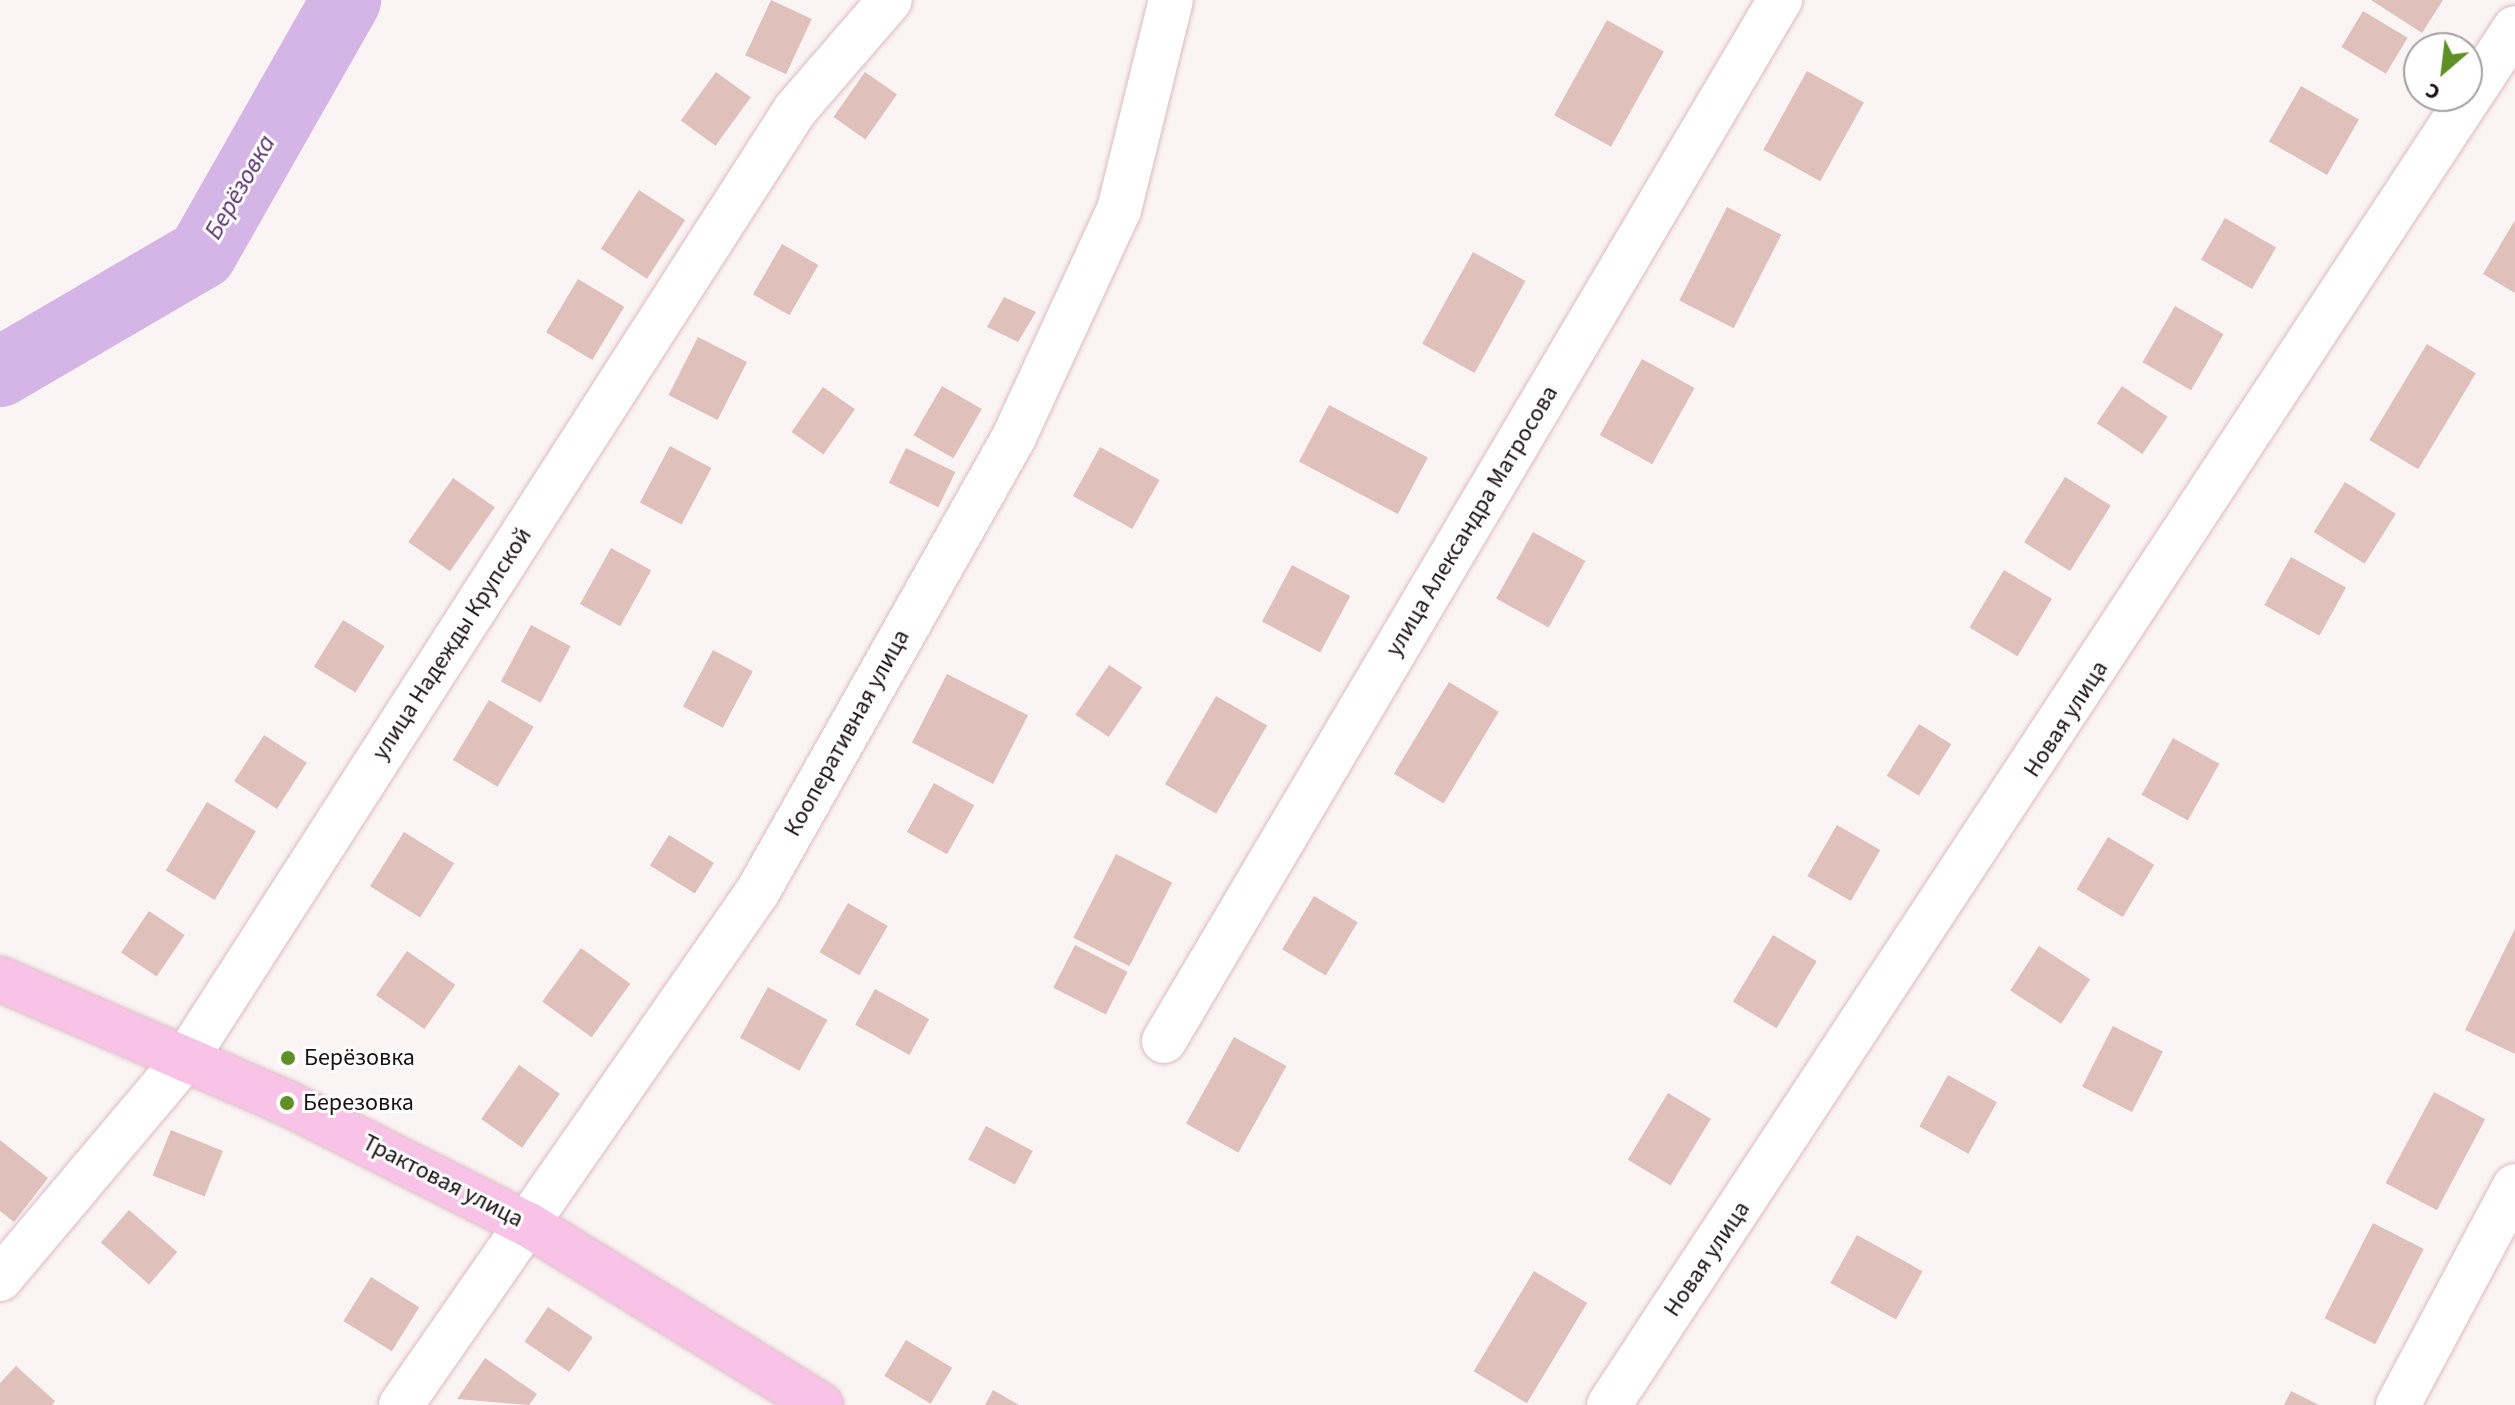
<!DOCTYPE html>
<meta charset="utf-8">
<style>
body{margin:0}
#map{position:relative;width:2515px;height:1405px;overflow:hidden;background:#fbf4f5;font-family:"Source Sans 3",sans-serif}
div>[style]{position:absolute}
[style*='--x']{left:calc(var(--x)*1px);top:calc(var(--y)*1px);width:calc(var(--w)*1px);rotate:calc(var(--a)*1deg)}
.river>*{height:70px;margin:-35px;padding:0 35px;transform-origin:35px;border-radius:35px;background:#d5b4e6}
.building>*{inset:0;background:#dfc0ba;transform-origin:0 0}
.roads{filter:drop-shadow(0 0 2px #dbbbc2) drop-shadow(0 0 2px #dbbbc2)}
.minor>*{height:44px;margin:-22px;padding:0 22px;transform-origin:22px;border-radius:22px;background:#fff}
.trunk>*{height:44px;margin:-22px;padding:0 22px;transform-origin:22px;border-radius:22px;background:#f8c3e7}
.dots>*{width:22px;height:22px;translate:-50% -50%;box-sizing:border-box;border:4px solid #fff;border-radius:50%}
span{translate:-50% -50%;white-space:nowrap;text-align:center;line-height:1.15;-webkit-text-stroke:6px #fff;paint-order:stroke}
.street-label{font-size:24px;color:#1b1013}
.poi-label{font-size:24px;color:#1b1013}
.left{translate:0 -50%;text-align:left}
.water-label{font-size:26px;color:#5a326e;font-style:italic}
.north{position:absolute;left:2403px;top:32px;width:80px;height:80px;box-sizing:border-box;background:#fff;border:2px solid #a49fa1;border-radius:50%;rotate:208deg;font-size:22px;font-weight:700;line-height:32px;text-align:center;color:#1b1013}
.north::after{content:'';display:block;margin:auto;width:28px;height:36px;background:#609025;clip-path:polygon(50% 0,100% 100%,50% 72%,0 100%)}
</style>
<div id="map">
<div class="river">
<div style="--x:0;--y:372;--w:234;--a:-30.3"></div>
<div style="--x:202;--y:254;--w:292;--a:-60.4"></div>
</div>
<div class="building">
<div style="left:771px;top:0;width:45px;height:61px;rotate:25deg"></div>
<div style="clip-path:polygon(2371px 0,2443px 0,2422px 33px)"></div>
<div style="left:2363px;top:11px;width:52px;height:42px;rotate:31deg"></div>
<div style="left:1607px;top:20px;width:65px;height:109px;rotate:29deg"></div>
<div style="left:1807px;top:71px;width:65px;height:90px;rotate:29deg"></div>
<div style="left:716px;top:72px;width:43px;height:60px;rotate:36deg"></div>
<div style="left:865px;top:72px;width:39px;height:55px;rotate:35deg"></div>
<div style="left:2301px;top:86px;width:67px;height:64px;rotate:30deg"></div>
<div style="left:639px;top:190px;width:55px;height:70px;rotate:33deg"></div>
<div style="left:1727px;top:207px;width:61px;height:105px;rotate:27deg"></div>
<div style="left:2225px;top:218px;width:59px;height:48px;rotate:30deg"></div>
<div style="clip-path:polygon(2515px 220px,2515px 293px,2483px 274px)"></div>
<div style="left:782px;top:244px;width:42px;height:58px;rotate:30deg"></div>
<div style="left:1473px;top:252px;width:60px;height:105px;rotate:29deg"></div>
<div style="left:578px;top:279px;width:54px;height:62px;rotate:31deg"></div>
<div style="clip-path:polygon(1004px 297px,1036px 312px,1018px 342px,987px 327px)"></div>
<div style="left:2175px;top:306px;width:56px;height:65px;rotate:30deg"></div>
<div style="left:698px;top:337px;width:55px;height:65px;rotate:27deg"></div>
<div style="left:2427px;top:344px;width:57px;height:112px;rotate:31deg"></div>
<div style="left:1642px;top:359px;width:60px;height:87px;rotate:29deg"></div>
<div style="left:942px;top:386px;width:46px;height:57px;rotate:30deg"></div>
<div style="left:2122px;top:386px;width:55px;height:45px;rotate:34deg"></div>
<div style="left:823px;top:387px;width:39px;height:55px;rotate:35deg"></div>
<div style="left:1329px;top:405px;width:112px;height:64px;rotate:28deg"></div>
<div style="left:670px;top:446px;width:47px;height:64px;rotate:28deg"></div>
<div style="left:1100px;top:447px;width:68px;height:56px;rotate:29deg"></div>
<div style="left:906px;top:448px;width:55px;height:39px;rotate:26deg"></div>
<div style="left:2065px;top:477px;width:54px;height:77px;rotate:32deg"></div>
<div style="left:453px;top:478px;width:51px;height:78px;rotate:35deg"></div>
<div style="left:2345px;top:482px;width:60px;height:59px;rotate:32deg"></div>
<div style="left:1533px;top:532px;width:60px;height:76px;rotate:29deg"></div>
<div style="left:611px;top:548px;width:46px;height:64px;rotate:29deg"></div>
<div style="left:2291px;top:557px;width:63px;height:55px;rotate:29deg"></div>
<div style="left:1292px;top:565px;width:66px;height:64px;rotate:28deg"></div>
<div style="left:2004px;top:570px;width:56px;height:67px;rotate:31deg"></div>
<div style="left:343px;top:620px;width:49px;height:55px;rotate:32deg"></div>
<div style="left:531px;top:625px;width:45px;height:64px;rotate:28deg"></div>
<div style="left:713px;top:650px;width:45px;height:64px;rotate:28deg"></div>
<div style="left:1109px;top:665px;width:40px;height:60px;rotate:34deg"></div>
<div style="left:947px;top:674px;width:91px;height:77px;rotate:27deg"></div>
<div style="left:1449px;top:682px;width:58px;height:107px;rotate:31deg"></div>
<div style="left:1216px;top:696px;width:59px;height:102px;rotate:30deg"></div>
<div style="left:489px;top:700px;width:52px;height:70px;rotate:31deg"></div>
<div style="left:1919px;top:724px;width:38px;height:61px;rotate:32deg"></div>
<div style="left:264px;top:735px;width:51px;height:55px;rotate:33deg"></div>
<div style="left:2173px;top:738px;width:53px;height:65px;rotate:29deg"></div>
<div style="left:934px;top:783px;width:46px;height:56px;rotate:29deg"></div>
<div style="left:207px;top:802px;width:57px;height:80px;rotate:31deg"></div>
<div style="left:1837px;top:825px;width:50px;height:59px;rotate:30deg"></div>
<div style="left:404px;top:832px;width:59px;height:64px;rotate:32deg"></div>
<div style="left:669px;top:835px;width:53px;height:36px;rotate:32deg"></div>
<div style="left:2108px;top:837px;width:54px;height:61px;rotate:31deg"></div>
<div style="left:1116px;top:854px;width:63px;height:94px;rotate:27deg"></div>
<div style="left:1314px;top:896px;width:51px;height:62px;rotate:31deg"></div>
<div style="left:848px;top:903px;width:46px;height:57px;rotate:30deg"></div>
<div style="left:149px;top:911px;width:43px;height:50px;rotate:34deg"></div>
<div style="clip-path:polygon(2515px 929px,2515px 1054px,2465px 1030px)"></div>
<div style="left:1773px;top:935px;width:51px;height:78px;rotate:31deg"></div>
<div style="left:1075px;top:945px;width:59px;height:48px;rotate:27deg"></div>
<div style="left:2039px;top:946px;width:61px;height:53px;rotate:33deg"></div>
<div style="left:581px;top:948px;width:61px;height:66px;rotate:36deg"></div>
<div style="left:407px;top:951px;width:59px;height:54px;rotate:35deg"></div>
<div style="left:768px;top:987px;width:68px;height:58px;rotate:29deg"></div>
<div style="left:875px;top:989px;width:62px;height:41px;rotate:29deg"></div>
<div style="left:2113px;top:1026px;width:56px;height:68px;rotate:27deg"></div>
<div style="left:1234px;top:1037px;width:60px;height:99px;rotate:29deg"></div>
<div style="left:519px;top:1065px;width:50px;height:66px;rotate:35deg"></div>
<div style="left:1948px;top:1075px;width:56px;height:59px;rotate:29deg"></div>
<div style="left:2434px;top:1092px;width:58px;height:103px;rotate:28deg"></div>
<div style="left:1668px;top:1093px;width:50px;height:78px;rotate:31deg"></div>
<div style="left:986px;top:1126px;width:53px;height:38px;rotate:28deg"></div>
<div style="left:171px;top:1130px;width:56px;height:49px;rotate:22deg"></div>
<div style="clip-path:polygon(0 1140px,48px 1178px,14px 1222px,0 1211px)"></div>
<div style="left:129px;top:1210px;width:64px;height:43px;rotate:41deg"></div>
<div style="left:2373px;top:1223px;width:57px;height:107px;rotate:27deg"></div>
<div style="left:1857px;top:1235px;width:75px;height:55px;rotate:29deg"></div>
<div style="left:1534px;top:1271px;width:62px;height:117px;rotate:31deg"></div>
<div style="left:371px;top:1277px;width:57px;height:52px;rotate:32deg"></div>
<div style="left:548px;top:1307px;width:54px;height:42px;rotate:34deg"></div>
<div style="left:906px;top:1340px;width:54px;height:42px;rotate:31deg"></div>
<div style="clip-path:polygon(485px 1358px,537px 1394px,529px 1405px,457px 1399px)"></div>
<div style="clip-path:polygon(16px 1366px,55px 1401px,52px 1405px,0 1405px,0 1383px)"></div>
<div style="clip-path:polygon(993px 1390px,1019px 1405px,985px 1405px)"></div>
<div style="clip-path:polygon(2291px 1391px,2319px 1405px,2284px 1405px)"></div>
</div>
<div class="roads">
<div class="minor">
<div style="--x:1164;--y:1041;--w:1210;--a:-59.39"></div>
<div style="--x:0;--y:1279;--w:290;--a:-49.9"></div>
<div style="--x:187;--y:1057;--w:1125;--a:-57.3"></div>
<div style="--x:795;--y:110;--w:145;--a:-49.2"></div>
<div style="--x:401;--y:1405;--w:626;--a:-55.22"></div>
<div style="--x:758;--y:891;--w:519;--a:-60.57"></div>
<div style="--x:1013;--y:439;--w:252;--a:-65.2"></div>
<div style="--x:1119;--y:210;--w:216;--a:-76.1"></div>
<div style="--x:1609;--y:1405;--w:1648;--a:-56.66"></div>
<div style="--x:2398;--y:1405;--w:248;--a:-61.9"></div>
</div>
<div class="trunk">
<div style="--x:0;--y:979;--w:313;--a:23.4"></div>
<div style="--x:287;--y:1103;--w:271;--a:26.8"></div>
<div style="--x:529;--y:1225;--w:343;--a:31.7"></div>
</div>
</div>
<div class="dots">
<div style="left:288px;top:1058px;background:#609025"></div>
<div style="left:287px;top:1103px;background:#609025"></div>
</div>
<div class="street-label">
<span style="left:1472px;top:521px;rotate:-59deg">улица Александра Матросова</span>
<span style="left:452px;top:644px;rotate:-57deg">улица Надежды Крупской</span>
<span style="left:2066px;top:719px;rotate:-57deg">Новая улица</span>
<span style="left:847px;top:733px;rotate:-61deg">Кооперативная улица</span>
<span style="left:443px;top:1181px;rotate:27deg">Трактовая улица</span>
<span style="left:1707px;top:1259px;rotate:-56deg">Новая улица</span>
</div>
<div class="poi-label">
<span class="left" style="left:304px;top:1058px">Берёзовка</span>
<span class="left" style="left:303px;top:1103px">Березовка</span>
</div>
<div class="water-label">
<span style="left:240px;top:187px;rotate:-60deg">Берёзовка</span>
</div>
<div class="north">С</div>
</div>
